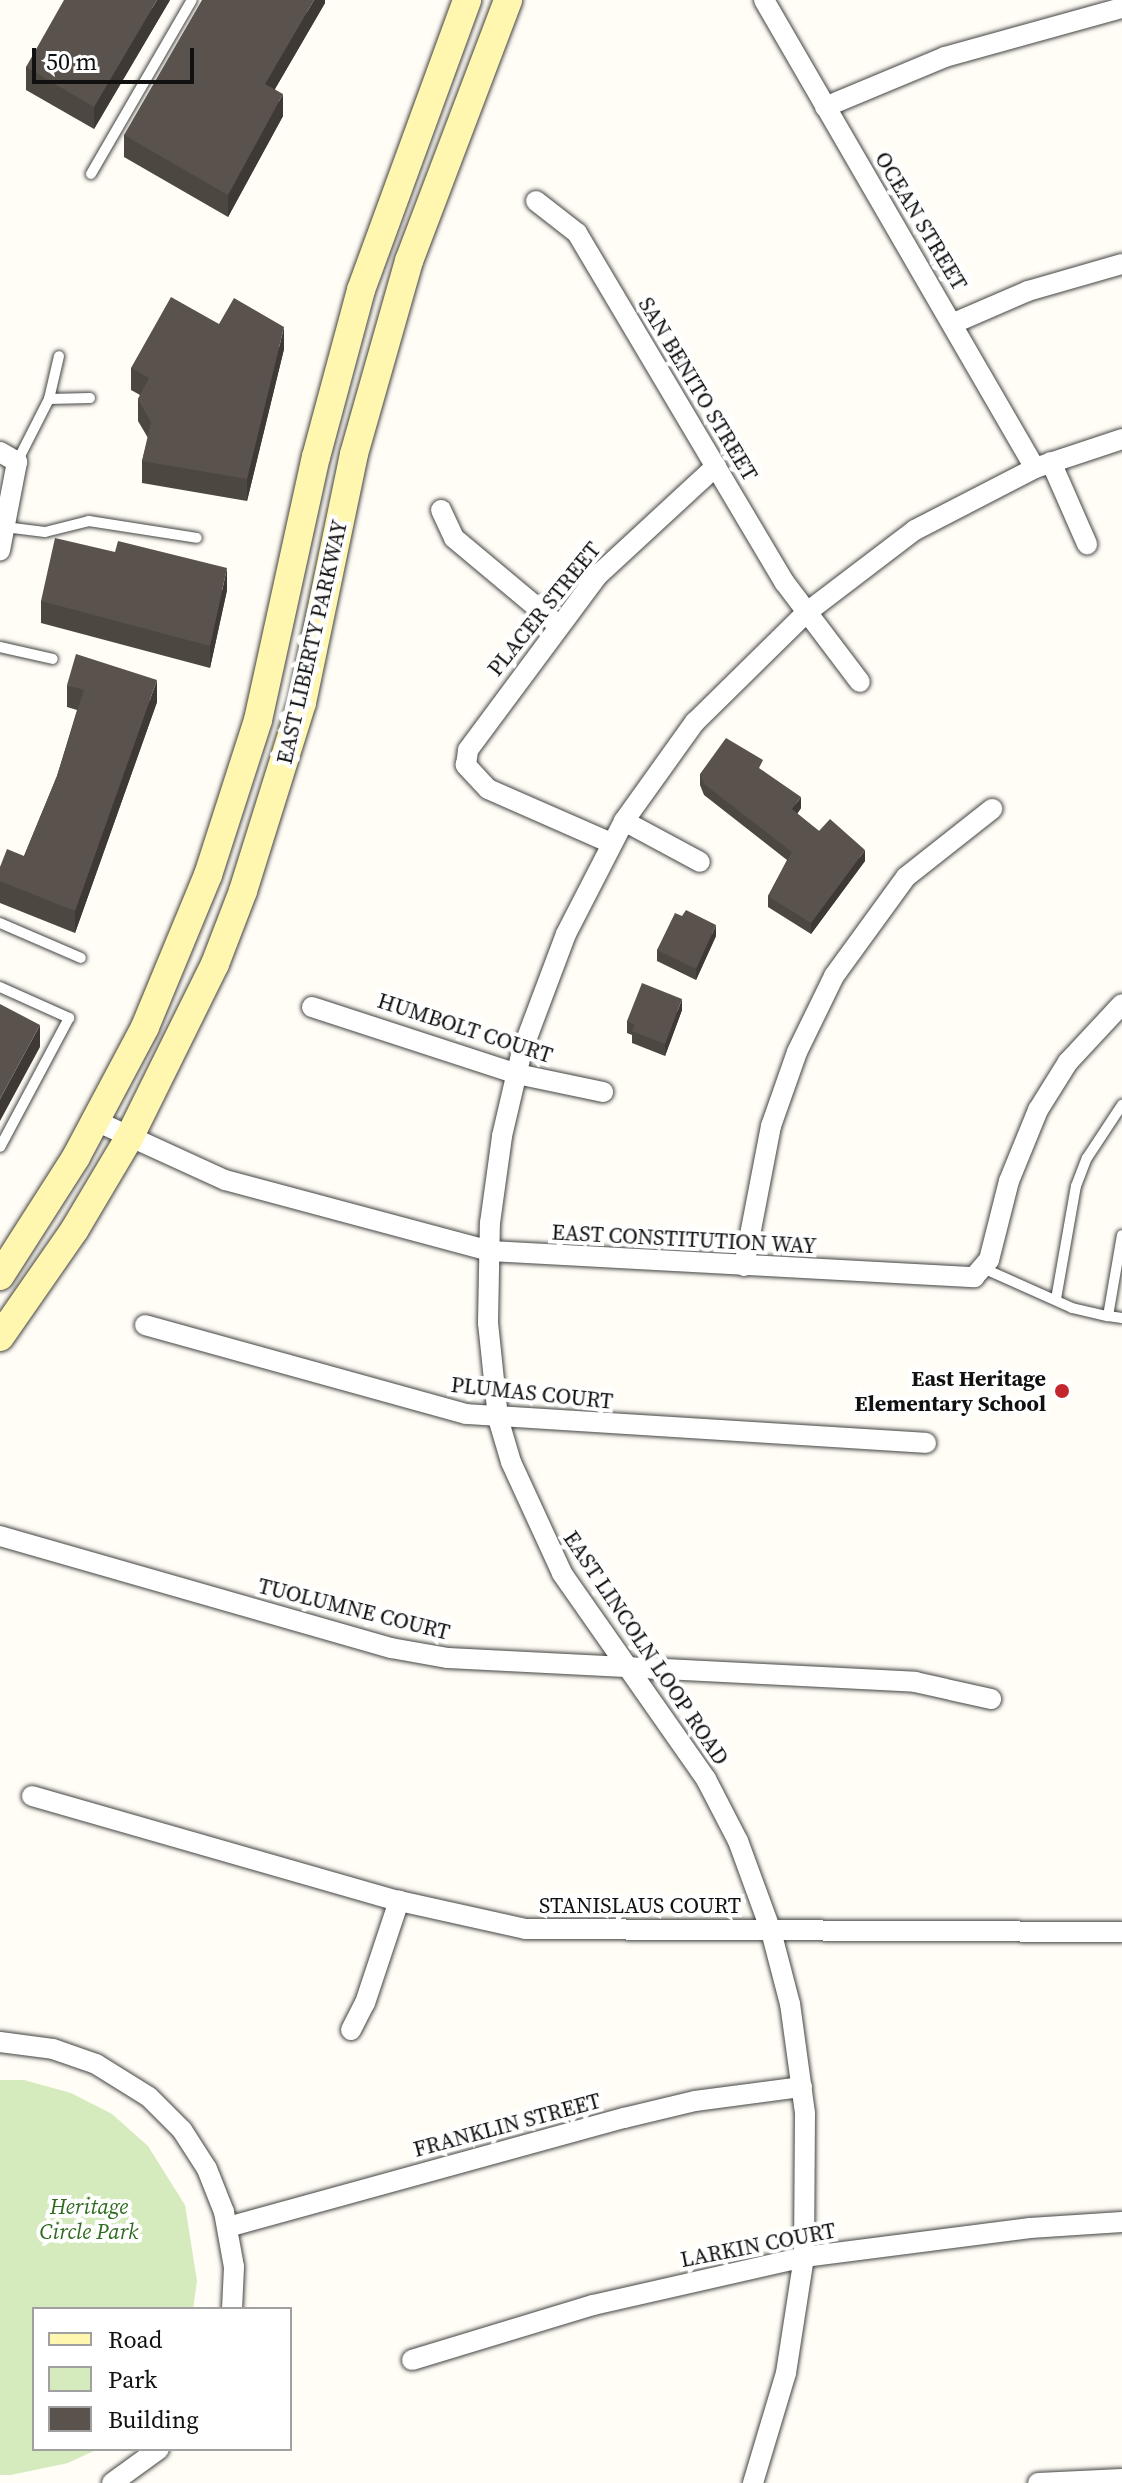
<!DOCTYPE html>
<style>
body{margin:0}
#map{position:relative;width:1122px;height:2483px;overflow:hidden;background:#fffdf5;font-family:"Source Serif 4",serif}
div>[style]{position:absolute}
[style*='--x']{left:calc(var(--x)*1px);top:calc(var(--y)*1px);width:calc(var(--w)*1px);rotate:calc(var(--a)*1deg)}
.green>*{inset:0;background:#d5ebbd}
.roads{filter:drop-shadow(0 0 2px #444) drop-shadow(0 0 2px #444)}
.lane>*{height:10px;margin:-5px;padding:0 5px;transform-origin:5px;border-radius:5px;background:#fff}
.street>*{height:20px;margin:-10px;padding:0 10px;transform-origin:10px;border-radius:10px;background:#fff}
.secondary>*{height:28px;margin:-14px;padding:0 14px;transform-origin:14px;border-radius:14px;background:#fff6b0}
.wall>*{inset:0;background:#4d4742}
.shaded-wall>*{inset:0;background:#3f3936}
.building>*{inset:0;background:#5a524d}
.dots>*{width:22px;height:22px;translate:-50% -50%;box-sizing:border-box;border:4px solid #fff;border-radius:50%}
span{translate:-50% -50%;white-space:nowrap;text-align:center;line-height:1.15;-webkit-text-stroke:8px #fff;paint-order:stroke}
.street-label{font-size:22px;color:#111}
.poi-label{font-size:22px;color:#111;font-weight:700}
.right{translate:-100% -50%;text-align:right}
.park-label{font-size:22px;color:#2f6b1f;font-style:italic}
.legend{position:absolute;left:32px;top:2307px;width:260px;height:144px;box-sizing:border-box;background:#fff;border:2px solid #a0a0a0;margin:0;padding:10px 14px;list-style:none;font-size:24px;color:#111}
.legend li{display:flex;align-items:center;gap:16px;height:40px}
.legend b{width:40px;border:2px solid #a0a0a0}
.scale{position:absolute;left:32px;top:48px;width:162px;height:36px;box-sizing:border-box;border:4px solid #111;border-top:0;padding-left:10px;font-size:24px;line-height:28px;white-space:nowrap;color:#111;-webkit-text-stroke:6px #fff;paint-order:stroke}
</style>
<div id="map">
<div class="green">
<div style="clip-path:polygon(0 2080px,24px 2080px,71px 2093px,112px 2114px,148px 2146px,185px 2205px,197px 2281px,193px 2309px,34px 2309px,34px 2449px,98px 2449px,68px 2463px,11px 2475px,0 2475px)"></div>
</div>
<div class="roads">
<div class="lane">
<div style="--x:91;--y:174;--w:201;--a:-59.9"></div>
<div style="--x:49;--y:399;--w:41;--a:-1.4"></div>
<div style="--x:17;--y:462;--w:71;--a:-63.1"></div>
<div style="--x:49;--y:399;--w:44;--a:-76.9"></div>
<div style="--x:5;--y:527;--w:40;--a:7.1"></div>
<div style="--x:45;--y:532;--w:45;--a:-14"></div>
<div style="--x:89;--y:521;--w:109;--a:8.9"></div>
<div style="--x:0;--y:647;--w:54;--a:12.8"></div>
<div style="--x:0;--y:923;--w:88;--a:23.4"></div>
<div style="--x:0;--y:987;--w:76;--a:24.2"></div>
<div style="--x:69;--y:1018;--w:146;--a:118.1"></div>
<div style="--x:985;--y:1269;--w:95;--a:24.1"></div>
<div style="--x:1072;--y:1308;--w:37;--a:13"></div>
<div style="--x:1108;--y:1316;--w:82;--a:-80.2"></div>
<div style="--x:1056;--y:1299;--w:115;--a:-80"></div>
<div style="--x:1076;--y:1186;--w:30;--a:-69"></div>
<div style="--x:1087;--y:1158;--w:64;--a:-56.6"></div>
<div style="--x:1108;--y:1316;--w:14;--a:8"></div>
</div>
<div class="street">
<div style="--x:764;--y:0;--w:541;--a:59.93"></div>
<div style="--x:825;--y:107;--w:130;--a:-22.6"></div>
<div style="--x:945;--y:57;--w:184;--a:-15.5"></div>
<div style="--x:536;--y:201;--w:52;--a:38"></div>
<div style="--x:577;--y:233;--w:407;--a:59.3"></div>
<div style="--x:785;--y:583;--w:124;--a:52.9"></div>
<div style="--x:954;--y:323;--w:81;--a:-23.4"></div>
<div style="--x:1028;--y:291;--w:98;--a:-16"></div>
<div style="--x:0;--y:452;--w:20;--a:30"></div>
<div style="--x:17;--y:462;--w:90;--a:100.9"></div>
<div style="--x:1051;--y:462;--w:90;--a:66.3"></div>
<div style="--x:441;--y:510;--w:31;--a:65"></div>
<div style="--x:454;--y:538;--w:134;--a:39.9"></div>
<div style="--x:624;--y:821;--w:86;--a:28.3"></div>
<div style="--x:611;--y:843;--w:134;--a:-156.3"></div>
<div style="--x:488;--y:789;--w:33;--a:-133"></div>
<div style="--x:466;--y:765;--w:15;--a:-82"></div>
<div style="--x:468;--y:750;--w:217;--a:-53.4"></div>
<div style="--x:597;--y:576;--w:162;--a:-42.7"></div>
<div style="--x:312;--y:1007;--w:216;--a:18.1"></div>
<div style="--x:517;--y:1074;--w:88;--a:11.8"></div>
<div style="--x:96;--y:1121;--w:142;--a:24.6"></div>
<div style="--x:225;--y:1180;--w:274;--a:15"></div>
<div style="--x:490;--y:1251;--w:485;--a:3.1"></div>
<div style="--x:974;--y:1277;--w:23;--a:-49"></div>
<div style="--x:989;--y:1260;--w:81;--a:-75.8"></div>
<div style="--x:1009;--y:1181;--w:77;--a:-67.8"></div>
<div style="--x:1038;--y:1110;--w:57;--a:-58"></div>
<div style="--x:1068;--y:1062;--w:79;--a:-47"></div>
<div style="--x:744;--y:1266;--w:143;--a:-79.1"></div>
<div style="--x:771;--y:1126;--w:78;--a:-70.6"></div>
<div style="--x:797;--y:1052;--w:85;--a:-64"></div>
<div style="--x:834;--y:976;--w:122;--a:-54"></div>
<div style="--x:906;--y:877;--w:110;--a:-38.3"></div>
<div style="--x:145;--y:1325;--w:333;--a:15.5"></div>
<div style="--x:466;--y:1414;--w:461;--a:3.6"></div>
<div style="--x:0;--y:1536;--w:407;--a:16"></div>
<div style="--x:391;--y:1648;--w:58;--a:10"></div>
<div style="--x:448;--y:1658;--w:468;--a:2.9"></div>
<div style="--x:915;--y:1682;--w:78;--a:12.6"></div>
<div style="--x:32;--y:1796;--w:382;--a:16"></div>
<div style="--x:399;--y:1901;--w:129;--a:12.5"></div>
<div style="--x:525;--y:1929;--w:597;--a:0.29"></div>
<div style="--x:351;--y:2030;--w:30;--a:-63"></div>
<div style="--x:365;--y:2003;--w:108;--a:-71.6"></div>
<div style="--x:0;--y:2042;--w:53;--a:7.5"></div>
<div style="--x:53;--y:2049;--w:46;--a:19.2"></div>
<div style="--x:96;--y:2064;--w:62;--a:31.9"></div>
<div style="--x:149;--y:2097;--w:47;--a:45"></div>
<div style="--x:182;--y:2130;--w:46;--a:57.3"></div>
<div style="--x:207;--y:2169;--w:46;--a:68.4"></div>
<div style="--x:224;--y:2212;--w:56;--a:79.7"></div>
<div style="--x:234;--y:2267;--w:42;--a:92.7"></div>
<div style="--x:228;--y:2227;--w:411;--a:-15.4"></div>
<div style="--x:624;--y:2118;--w:73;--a:-13.5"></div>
<div style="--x:695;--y:2101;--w:108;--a:-7.5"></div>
<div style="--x:412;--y:2360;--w:189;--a:-16.9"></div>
<div style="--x:593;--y:2305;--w:216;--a:-12.8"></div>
<div style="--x:804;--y:2257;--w:228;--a:-7.3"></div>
<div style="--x:1030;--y:2228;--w:92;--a:-3.7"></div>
<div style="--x:112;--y:2483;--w:58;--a:-35.9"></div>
<div style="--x:753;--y:2483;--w:115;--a:-73.3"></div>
<div style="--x:786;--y:2373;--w:117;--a:-81.2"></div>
<div style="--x:804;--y:2257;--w:144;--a:-89.6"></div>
<div style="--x:805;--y:2113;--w:110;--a:-97.8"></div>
<div style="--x:790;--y:2004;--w:75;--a:-104.6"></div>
<div style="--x:771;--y:1931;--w:96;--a:-110.1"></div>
<div style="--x:738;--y:1841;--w:70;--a:-117.3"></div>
<div style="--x:706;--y:1779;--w:251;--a:-125"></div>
<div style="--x:562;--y:1573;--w:122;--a:-114.7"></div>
<div style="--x:511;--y:1462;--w:46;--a:-106.5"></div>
<div style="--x:498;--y:1418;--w:96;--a:-96"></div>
<div style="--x:488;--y:1323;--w:100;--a:-88.9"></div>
<div style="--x:490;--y:1223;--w:88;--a:-82.1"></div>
<div style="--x:502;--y:1136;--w:87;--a:-76.8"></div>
<div style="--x:522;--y:1051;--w:125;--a:-69.4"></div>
<div style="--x:566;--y:934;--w:127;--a:-62.8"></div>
<div style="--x:624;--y:821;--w:122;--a:-54.4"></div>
<div style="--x:695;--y:722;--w:156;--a:-44.5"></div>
<div style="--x:806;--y:613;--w:137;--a:-37.3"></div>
<div style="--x:915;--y:530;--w:135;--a:-27.3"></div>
<div style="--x:1035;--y:468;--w:92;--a:-18.4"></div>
<div style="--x:1038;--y:2483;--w:84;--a:-2.7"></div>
</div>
<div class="secondary">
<div style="--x:0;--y:1276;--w:141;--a:-57.4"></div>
<div style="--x:76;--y:1157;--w:147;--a:-62"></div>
<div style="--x:145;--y:1027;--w:165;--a:-67.5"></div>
<div style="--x:208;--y:875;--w:163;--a:-72.1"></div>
<div style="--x:258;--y:720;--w:269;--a:-77.6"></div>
<div style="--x:316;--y:457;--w:173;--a:-74.9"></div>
<div style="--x:361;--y:290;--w:309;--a:-69.9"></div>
<div style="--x:0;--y:1337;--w:131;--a:-55.2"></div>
<div style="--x:75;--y:1229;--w:106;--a:-59.3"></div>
<div style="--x:129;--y:1138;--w:194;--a:-63.7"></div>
<div style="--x:215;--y:964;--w:78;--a:-69"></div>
<div style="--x:243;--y:891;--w:197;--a:-72.6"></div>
<div style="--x:302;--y:703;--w:254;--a:-78.2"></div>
<div style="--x:354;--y:454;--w:201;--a:-74.1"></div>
<div style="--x:409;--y:261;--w:279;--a:-69.2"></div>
</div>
</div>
<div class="wall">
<div style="clip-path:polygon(170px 0,94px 129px,26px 90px,26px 67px)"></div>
<div style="clip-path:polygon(325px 0,325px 3px,275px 89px,283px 116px,228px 217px,124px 157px,124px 135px)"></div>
<div style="clip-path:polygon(219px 324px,284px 349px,247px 501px,142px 483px,142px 461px,148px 438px,138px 421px,138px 399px,140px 395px,131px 390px,131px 368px)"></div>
<div style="clip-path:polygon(227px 590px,210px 668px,41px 623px,41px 601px)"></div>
<div style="clip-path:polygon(67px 685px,157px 702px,75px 933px,0 903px,0 867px,24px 856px,57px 776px,77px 710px,67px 707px)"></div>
<div style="clip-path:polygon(763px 771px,801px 808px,797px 814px,819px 831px,865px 861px,811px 934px,768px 907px,768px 896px,787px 860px,704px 795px,700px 785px,700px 774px)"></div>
<div style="clip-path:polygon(682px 916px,716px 936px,696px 980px,657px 961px,657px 950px)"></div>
<div style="clip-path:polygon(682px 1010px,665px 1056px,632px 1043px,632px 1035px,627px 1033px,627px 1021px)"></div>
</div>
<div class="shaded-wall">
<div style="clip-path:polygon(157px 0,170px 0,94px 129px,94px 107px)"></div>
<div style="clip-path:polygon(314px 0,325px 0,325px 3px,265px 106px,265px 84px)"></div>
<div style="clip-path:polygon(283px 94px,283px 116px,228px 217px,228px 195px)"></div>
<div style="clip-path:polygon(284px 327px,284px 349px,247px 501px,247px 479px)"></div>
<div style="clip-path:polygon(227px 568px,227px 590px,210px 668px,210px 646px)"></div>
<div style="clip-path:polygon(157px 680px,157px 702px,75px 933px,75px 911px)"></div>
<div style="clip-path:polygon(801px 797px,801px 808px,792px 821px,792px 809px)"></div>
<div style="clip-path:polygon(865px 850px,865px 861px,811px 934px,811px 923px)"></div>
<div style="clip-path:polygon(716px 925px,716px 936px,696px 980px,696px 969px)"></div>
<div style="clip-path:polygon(682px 999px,682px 1010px,665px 1056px,665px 1044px)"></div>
<div style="clip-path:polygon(40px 1025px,40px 1047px,0 1121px,0 1099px)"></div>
</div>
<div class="building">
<div style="clip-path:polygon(64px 0,157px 0,94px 107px,26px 67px)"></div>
<div style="clip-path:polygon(202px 0,314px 0,265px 84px,283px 94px,228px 195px,124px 135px)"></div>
<div style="clip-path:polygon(171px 297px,219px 324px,234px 298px,284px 327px,247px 479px,142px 461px,151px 422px,138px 399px,149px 378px,131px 368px)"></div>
<div style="clip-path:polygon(55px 538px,115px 552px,118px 541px,227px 568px,210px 646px,41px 601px)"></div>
<div style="clip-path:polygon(76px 654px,157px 680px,75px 911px,0 881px,0 867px,7px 849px,24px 856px,57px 776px,84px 690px,67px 685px)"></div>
<div style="clip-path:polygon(726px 738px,763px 760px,759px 768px,801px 797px,792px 809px,819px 831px,830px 819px,865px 850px,811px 923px,768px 896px,792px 852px,704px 784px,700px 774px)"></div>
<div style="clip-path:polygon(686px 910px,716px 925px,696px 969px,657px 950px,675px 913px,682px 916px)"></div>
<div style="clip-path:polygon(642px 983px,682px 999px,665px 1044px,632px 1031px,635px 1025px,627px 1021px)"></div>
<div style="clip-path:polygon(0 1004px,40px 1025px,0 1099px)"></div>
</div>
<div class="dots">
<div style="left:1062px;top:1391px;background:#c4262e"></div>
</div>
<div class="street-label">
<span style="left:921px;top:221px;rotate:59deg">OCEAN STREET</span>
<span style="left:698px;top:389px;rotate:59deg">SAN BENITO STREET</span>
<span style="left:544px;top:609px;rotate:-51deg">PLACER STREET</span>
<span style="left:312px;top:642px;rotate:-77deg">EAST LIBERTY PARKWAY</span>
<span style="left:465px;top:1028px;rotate:18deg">HUMBOLT COURT</span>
<span style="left:684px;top:1239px;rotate:3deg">EAST CONSTITUTION WAY</span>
<span style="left:532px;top:1393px;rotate:6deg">PLUMAS COURT</span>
<span style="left:354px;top:1609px;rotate:14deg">TUOLUMNE COURT</span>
<span style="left:646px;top:1648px;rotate:56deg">EAST LINCOLN LOOP ROAD</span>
<span style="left:640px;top:1906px">STANISLAUS COURT</span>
<span style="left:507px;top:2125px;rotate:-15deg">FRANKLIN STREET</span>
<span style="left:758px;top:2245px;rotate:-11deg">LARKIN COURT</span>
</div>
<div class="poi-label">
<span class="right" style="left:1046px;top:1391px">East Heritage<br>Elementary School</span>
</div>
<div class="park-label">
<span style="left:89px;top:2219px">Heritage<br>Circle Park</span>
</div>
<ul class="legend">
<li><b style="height:10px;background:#fff6b0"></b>Road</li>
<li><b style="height:22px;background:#d5ebbd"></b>Park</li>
<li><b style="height:22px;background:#5a524d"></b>Building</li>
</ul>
<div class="scale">50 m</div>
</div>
